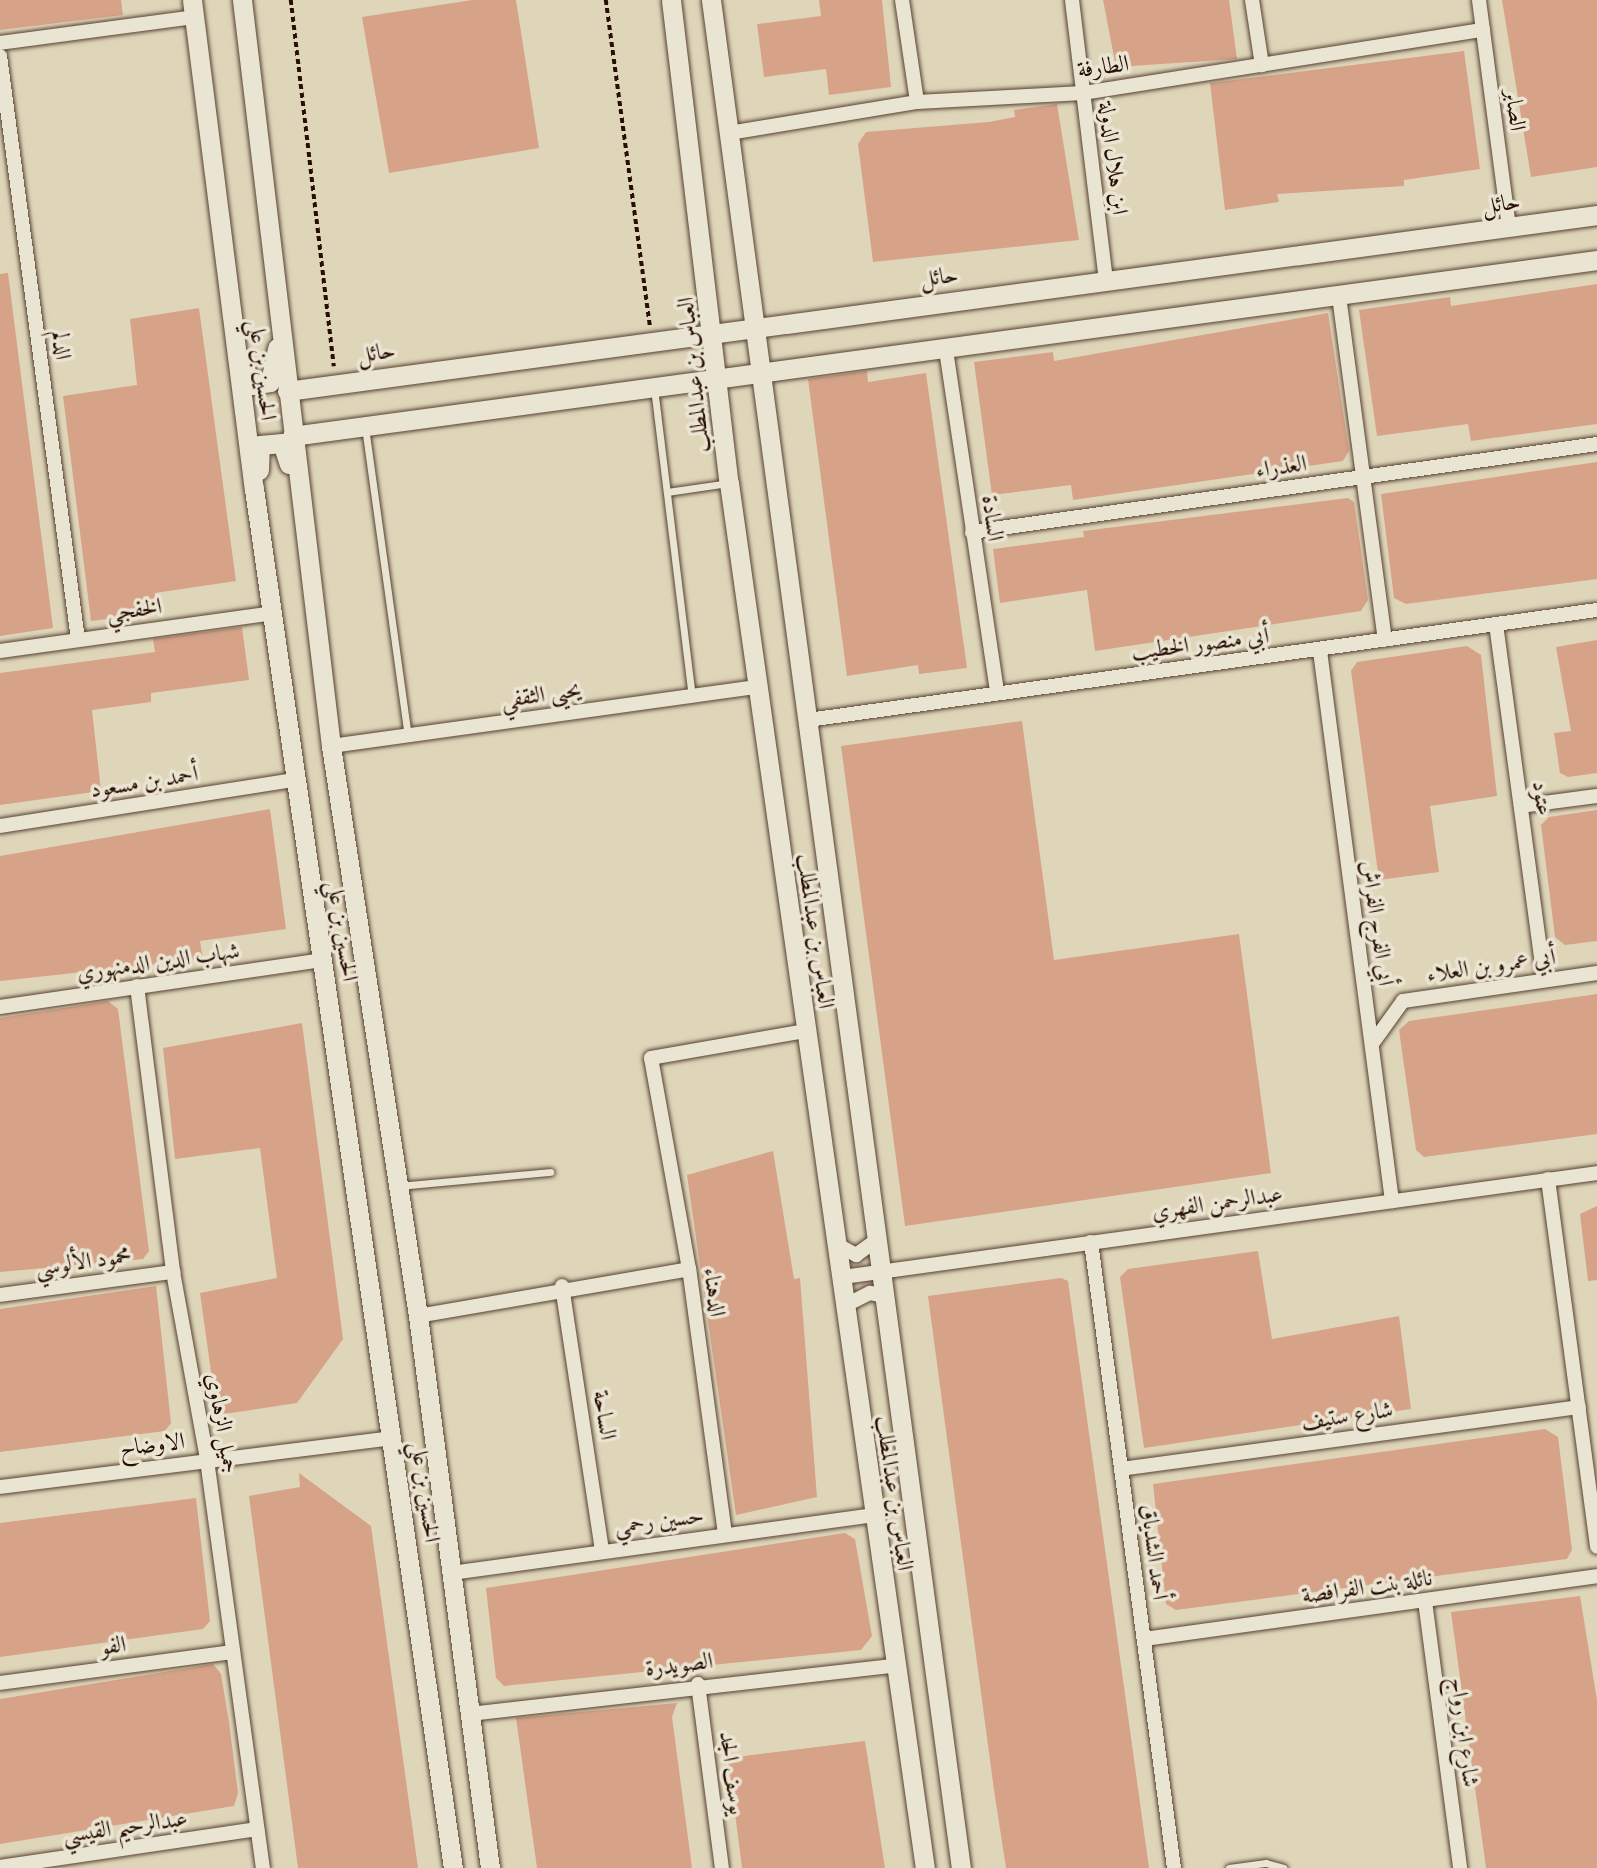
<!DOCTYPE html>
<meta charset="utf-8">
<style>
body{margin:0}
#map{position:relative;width:1597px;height:1868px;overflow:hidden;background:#dfd6ba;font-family:"Gentium Book Plus",Amiri,serif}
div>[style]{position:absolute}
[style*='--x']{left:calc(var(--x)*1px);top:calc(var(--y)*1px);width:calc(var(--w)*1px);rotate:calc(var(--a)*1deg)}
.building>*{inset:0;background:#d6a388}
.path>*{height:3.5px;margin-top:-1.75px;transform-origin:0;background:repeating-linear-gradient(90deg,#290f03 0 5px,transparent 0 8.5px)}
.roads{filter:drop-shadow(0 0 2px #564131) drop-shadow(0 0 2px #564131)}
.lane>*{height:7px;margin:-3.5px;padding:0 3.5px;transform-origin:3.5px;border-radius:3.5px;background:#eae4d2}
.street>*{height:14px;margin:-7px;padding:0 7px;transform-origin:7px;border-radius:7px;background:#eae4d2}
.secondary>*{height:19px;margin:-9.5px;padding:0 9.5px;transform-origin:9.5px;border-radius:9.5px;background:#eae4d2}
span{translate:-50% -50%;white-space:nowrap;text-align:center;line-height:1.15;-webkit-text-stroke:7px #eae4d2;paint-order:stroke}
.street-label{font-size:23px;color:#290f03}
</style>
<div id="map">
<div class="building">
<div style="clip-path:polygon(0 0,121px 0,123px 15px,0 30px)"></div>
<div style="clip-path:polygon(472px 0,516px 0,539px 148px,389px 173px,362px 17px)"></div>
<div style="clip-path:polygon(819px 0,882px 0,891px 87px,829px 95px,826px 69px,764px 77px,757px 24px,821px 16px)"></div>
<div style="clip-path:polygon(1103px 0,1229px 0,1237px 59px,1116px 67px)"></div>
<div style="clip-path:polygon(1502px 0,1597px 0,1597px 167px,1531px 177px)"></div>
<div style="clip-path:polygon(1464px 51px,1480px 169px,1404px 180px,1404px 186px,1277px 194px,1279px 202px,1225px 210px,1210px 83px)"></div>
<div style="clip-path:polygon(1057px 104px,1079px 240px,873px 262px,858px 144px,866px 132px,989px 122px,1015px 117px,1014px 110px)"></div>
<div style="clip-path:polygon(8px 273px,53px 628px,0 636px,0 274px)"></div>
<div style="clip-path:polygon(1597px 284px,1597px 424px,1471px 441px,1468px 424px,1377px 436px,1359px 310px,1450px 297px,1451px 306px)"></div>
<div style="clip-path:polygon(199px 308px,236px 581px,155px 593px,157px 613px,91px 621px,63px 396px,137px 385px,130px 319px)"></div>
<div style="clip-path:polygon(1328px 313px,1349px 451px,1343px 461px,1073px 500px,1071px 485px,992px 495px,974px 362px,1053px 352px,1054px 361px)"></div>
<div style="clip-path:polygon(867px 371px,868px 382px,926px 373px,967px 668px,919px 674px,918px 665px,847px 676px,808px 379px)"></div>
<div style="clip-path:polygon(1597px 462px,1597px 579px,1406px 604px,1394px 598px,1381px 494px)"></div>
<div style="clip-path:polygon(1348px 498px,1354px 502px,1368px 600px,1361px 611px,1095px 651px,1087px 590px,1000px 603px,993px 549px,1084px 537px,1083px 531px)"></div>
<div style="clip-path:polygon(242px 627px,249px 680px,151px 693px,151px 702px,92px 710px,101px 791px,0 805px,0 673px,155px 652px,153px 639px)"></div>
<div style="clip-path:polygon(1597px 640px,1597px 773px,1568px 777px,1560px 773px,1554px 733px,1571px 731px,1556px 647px)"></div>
<div style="clip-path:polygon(1467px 646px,1481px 655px,1497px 796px,1430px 806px,1439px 872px,1379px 880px,1351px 671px,1357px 662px)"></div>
<div style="clip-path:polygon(1022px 721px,1054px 960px,1239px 934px,1271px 1173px,905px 1226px,841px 746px)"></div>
<div style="clip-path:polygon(270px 809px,286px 929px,200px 941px,203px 959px,0 981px,0 856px)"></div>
<div style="clip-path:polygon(1597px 810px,1597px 941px,1565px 945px,1555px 937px,1541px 825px,1549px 817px)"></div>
<div style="clip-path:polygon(1597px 994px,1597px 1134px,1424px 1157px,1416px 1150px,1399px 1030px,1409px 1021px)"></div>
<div style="clip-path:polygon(108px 1001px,118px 1009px,149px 1251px,143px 1259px,0 1272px,0 1018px)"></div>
<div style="clip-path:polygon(302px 1023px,343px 1339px,297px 1403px,217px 1415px,200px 1293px,277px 1278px,260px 1148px,175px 1159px,163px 1048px)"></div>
<div style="clip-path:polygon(773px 1151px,794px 1279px,800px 1278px,817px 1497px,736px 1515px,687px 1175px)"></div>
<div style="clip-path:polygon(1597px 1206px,1597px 1280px,1588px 1281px,1580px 1214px)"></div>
<div style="clip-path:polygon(1258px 1251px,1272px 1339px,1399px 1316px,1411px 1409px,1144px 1448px,1120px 1277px,1128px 1269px)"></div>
<div style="clip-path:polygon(1061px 1278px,1068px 1281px,1149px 1868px,1006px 1868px,994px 1790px,928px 1296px)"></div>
<div style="clip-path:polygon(156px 1286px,171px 1423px,165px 1431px,0 1452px,0 1309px)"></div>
<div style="clip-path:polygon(1545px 1429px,1558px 1437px,1572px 1550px,1567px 1559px,1176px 1610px,1166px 1604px,1153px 1484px)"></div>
<div style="clip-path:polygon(299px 1473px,371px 1526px,418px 1868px,298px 1868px,249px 1496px,300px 1487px)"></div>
<div style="clip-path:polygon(196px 1498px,210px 1621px,203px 1629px,0 1657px,0 1523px)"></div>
<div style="clip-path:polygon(845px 1533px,855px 1539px,872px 1636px,861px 1650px,504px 1686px,496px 1678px,486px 1588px)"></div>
<div style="clip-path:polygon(1580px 1596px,1597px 1700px,1597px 1868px,1486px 1868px,1451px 1612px)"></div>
<div style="clip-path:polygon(213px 1664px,221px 1674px,229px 1722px,238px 1793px,234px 1806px,0 1844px,0 1699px)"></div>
<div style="clip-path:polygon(677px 1703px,672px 1717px,692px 1868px,537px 1868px,516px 1718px)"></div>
<div style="clip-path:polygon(865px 1741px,885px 1868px,742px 1868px,728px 1758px)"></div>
</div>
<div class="path">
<div style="--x:291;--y:0;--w:369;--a:83.3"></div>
<div style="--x:606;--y:0;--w:330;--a:82.3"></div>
</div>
<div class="roads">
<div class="lane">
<div style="--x:654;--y:388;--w:310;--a:83"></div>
<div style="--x:365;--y:427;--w:311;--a:82.1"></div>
<div style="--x:667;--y:492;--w:63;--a:-8.3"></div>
<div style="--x:399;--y:1186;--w:152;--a:-5.3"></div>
<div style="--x:1229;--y:1868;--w:37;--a:-8"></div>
<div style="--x:1266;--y:1863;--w:18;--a:16"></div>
</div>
<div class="street">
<div style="--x:902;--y:0;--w:103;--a:81.6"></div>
<div style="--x:1072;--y:0;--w:281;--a:83.1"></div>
<div style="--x:1252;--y:0;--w:66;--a:81.3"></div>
<div style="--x:1479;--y:0;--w:229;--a:82.5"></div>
<div style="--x:0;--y:43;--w:196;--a:-7.6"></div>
<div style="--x:0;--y:56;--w:589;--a:82.39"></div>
<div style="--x:729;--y:133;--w:191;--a:-9.4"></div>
<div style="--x:917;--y:102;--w:166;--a:-3.1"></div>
<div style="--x:1083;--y:93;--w:405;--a:-9"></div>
<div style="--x:1339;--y:296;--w:346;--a:82.4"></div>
<div style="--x:946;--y:350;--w:346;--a:81.5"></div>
<div style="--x:972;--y:532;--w:631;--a:-8.01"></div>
<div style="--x:1496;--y:624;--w:358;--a:82.3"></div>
<div style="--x:0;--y:651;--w:277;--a:-7.9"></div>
<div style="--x:1320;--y:651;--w:555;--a:82.54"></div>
<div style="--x:808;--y:720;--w:797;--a:-7.94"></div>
<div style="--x:331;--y:746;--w:430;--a:-7.9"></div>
<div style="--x:1521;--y:806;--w:77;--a:-7.5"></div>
<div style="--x:0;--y:826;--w:299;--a:-8.9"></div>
<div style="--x:137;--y:986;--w:288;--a:82.8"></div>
<div style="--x:173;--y:1272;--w:191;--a:79.7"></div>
<div style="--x:207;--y:1460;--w:412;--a:82.2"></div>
<div style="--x:0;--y:1007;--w:325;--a:-8.3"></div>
<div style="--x:1372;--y:1044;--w:53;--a:-54.2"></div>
<div style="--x:1403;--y:1001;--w:196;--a:-8.2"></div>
<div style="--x:1548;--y:1179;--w:371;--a:82.4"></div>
<div style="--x:1091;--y:1242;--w:631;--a:82.45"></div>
<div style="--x:838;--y:1245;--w:21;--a:29"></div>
<div style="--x:856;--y:1255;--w:24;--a:-36"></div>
<div style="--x:843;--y:1277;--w:761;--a:-7.85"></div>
<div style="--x:562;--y:1286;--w:267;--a:81.4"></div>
<div style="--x:0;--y:1295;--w:175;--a:-7.6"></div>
<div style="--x:846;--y:1305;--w:27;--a:-27"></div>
<div style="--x:870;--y:1293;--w:13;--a:13"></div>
<div style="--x:418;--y:1316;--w:275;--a:-9.8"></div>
<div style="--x:1121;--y:1469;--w:462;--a:-7.7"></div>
<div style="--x:0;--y:1487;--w:397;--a:-7.1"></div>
<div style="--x:725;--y:1534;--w:267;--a:-97.7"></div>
<div style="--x:689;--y:1269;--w:214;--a:-100.2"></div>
<div style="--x:651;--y:1058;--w:156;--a:-9.9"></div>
<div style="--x:451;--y:1573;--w:426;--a:-7.8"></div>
<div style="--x:1425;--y:1601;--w:269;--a:82.5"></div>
<div style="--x:1144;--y:1639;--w:457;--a:-7.9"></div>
<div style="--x:0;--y:1683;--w:235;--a:-7.6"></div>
<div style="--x:698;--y:1684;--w:186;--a:82.6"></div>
<div style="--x:470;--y:1714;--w:427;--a:-6.5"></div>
<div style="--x:0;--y:1867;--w:260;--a:-8.4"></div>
</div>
<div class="secondary">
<div style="--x:192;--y:0;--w:493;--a:82.8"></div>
<div style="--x:254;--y:489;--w:1393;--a:81.79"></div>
<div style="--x:242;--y:0;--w:751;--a:83.2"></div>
<div style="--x:331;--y:746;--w:577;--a:81.32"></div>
<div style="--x:418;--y:1316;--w:557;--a:82.57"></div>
<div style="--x:671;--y:0;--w:486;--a:83.2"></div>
<div style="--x:729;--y:483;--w:1399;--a:81.95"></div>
<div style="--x:711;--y:0;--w:1885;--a:82.38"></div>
<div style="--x:244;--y:366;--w:20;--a:70"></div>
<div style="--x:251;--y:385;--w:19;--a:-9"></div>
<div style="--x:270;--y:382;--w:35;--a:-78"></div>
<div style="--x:287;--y:391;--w:1322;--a:-7.65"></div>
<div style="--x:292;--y:436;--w:1317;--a:-7.68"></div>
<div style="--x:259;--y:470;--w:25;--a:-88"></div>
<div style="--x:260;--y:445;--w:22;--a:-5"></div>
<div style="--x:282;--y:443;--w:22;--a:72"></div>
</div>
</div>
<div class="street-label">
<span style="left:1103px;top:66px;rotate:-8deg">الطارفة</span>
<span style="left:1516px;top:110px;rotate:83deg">الصابر</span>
<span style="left:1114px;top:158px;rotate:83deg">ابن هلال الدولة</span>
<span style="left:1501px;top:203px;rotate:-8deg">حائل</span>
<span style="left:939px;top:276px;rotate:-7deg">حائل</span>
<span style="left:62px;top:345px;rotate:82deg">الدلم</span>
<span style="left:376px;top:352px;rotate:-9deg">حائل</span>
<span style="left:263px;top:370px;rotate:83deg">الحسين بن علي</span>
<span style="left:693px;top:375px;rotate:-96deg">العباس بن عبدالمطلب</span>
<span style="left:1281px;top:466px;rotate:-8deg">العذراء</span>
<span style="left:993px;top:518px;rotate:82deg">السادة</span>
<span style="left:134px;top:609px;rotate:-8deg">الخفجي</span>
<span style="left:1200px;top:643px;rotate:-7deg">أبي منصور الخطيب</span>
<span style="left:541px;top:694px;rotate:-8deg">يحيى الثقفي</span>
<span style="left:144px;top:781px;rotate:-9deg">أحمد بن مسعود</span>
<span style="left:1543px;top:798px;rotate:82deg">عتود</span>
<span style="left:1378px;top:923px;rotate:82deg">أبي الفرج الفراش</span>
<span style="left:343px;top:931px;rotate:81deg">الحسين بن علي</span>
<span style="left:816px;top:931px;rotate:82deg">العباس بن عبدالمطلب</span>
<span style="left:158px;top:961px;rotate:-8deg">شهاب الدين الدمنهوري</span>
<span style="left:1491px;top:965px;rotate:-8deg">أبي عمرو بن العلاء</span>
<span style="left:1217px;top:1202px;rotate:-8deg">عبدالرحمن الفهري</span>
<span style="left:83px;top:1261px;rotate:-8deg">محمود الألوسي</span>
<span style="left:715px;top:1292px;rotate:82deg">الدهناء</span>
<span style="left:605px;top:1415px;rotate:81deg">الساحة</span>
<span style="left:1347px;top:1415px;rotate:-8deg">شارع ستيف</span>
<span style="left:223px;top:1423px;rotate:80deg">جميل الزهاوي</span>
<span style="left:152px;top:1444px;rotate:-7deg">الاوضاح</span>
<span style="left:426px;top:1492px;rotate:82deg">الحسين بن علي</span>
<span style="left:895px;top:1493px;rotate:82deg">العباس بن عبدالمطلب</span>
<span style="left:659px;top:1520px;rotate:-7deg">حسين رحمي</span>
<span style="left:1155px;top:1552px;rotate:83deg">أحمد الشدياق</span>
<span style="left:1367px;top:1586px;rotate:-8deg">نائلة بنت الفرافصة</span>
<span style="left:113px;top:1645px;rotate:-8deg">الفو</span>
<span style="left:679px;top:1664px;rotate:-7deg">الصويدرة</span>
<span style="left:1465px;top:1732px;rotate:83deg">شارع ابن رواج</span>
<span style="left:733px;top:1773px;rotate:83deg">يوسف الجد</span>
<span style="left:125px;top:1826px;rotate:-8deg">عبدالرحيم القيسي</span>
</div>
</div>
